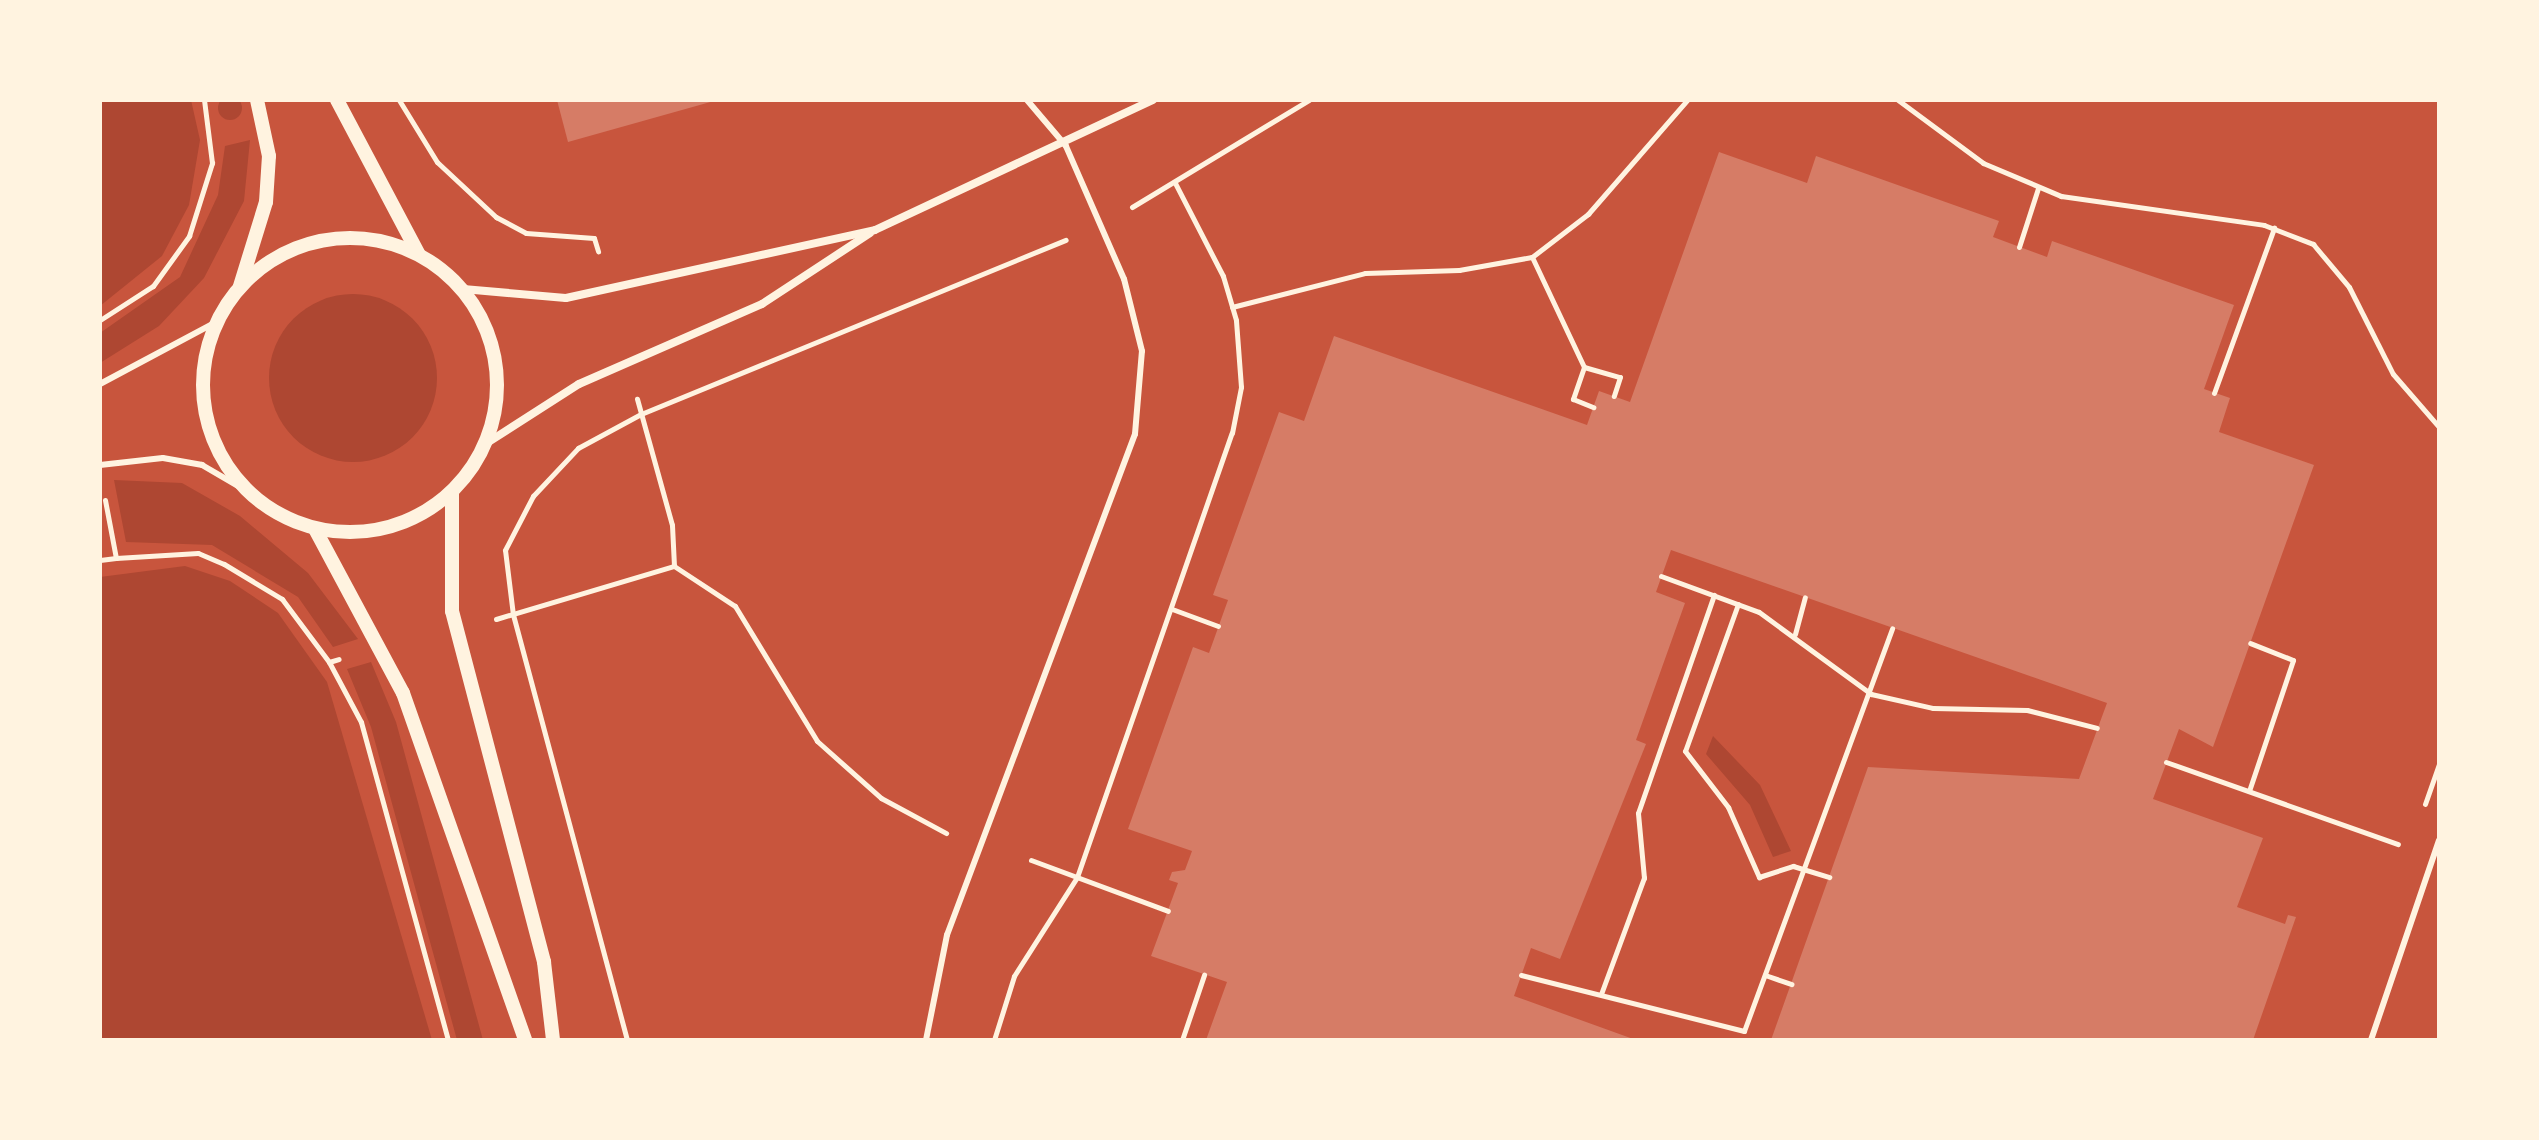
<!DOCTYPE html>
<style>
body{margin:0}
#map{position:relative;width:2539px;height:1140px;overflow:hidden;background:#c8553d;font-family:"IBM Plex Serif",serif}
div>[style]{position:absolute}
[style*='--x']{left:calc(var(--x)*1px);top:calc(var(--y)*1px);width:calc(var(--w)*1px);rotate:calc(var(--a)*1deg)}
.green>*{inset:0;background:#ae4732}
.round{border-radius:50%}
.building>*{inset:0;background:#d67c66}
.path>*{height:5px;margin:-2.5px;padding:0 2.5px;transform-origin:2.5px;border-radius:2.5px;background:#fff3e0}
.service>*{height:6px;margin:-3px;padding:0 3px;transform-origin:3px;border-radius:3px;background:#fff3e0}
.minor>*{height:8px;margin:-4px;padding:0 4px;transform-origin:4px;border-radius:4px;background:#fff3e0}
.tertiary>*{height:14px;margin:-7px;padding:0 7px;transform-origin:7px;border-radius:7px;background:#fff3e0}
.tertiary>.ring{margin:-7px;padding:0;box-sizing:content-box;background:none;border:14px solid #fff3e0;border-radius:50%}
span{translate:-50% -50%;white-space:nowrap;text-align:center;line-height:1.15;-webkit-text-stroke:6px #fff3e0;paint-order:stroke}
.frame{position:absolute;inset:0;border:102px solid #fff3e0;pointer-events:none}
</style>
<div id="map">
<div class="green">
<div class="round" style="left:218px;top:96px;width:24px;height:24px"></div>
<div style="clip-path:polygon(100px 100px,191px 100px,200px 140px,189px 205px,162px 256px,100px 306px)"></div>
<div style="clip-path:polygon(250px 140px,244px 201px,204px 278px,159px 326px,100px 363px,100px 333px,180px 277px,218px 195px,225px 146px)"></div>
<div class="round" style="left:269px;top:294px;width:168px;height:168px"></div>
<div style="clip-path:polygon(114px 480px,182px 483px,240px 516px,308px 573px,358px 639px,333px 647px,298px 597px,212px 545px,126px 542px)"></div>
<div style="clip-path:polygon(185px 566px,230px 581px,278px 613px,327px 682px,432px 1040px,100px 1040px,100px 577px)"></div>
<div style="clip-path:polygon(371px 662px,396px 722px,483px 1040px,457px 1040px,371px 727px,347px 669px)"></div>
<div style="clip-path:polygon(1713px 736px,1760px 785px,1791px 851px,1773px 857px,1750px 805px,1706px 754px)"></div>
</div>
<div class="building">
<div style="clip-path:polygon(557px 100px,714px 100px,714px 101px,568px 142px)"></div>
<div style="clip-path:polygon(1719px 152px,1807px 183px,1816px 156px,1999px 221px,1993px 237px,2047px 257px,2052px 241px,2234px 305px,2204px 389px,2230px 398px,2219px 432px,2314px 465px,2213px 747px,2179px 729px,2153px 799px,2263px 838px,2237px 907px,2285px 924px,2288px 915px,2296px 917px,2253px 1040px,1771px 1040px,1868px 767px,2079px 779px,2107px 703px,1671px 550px,1656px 592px,1685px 603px,1636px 740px,1646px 744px,1560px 959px,1531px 948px,1514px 996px,1636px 1040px,1206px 1040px,1227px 982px,1151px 956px,1178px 883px,1169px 880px,1172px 872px,1185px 870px,1192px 851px,1128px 829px,1193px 647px,1209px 653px,1228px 600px,1213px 595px,1279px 412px,1304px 421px,1334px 336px,1587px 425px,1599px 391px,1630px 402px)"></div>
</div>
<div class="path">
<div style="--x:399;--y:100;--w:73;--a:58.5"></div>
<div style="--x:437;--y:162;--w:81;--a:43"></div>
<div style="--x:496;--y:217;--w:34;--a:28"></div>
<div style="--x:526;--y:233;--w:68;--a:4.2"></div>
<div style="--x:594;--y:238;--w:14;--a:73"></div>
<div style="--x:1898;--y:100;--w:106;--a:36.5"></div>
<div style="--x:1983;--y:163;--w:85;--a:22.9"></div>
<div style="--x:2061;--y:196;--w:205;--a:8.1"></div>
<div style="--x:2264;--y:225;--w:53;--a:21.2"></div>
<div style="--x:2313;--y:244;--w:56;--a:50.1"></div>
<div style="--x:2349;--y:287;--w:97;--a:63.2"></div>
<div style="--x:2393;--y:374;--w:70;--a:49"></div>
<div style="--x:1132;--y:207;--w:207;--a:-31.2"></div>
<div style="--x:2019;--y:247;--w:62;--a:-72.1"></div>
<div style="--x:1532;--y:257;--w:122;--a:64.7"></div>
<div style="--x:1584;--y:367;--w:34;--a:109"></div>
<div style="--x:1573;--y:399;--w:22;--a:22"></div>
<div style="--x:1232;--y:307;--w:137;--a:-14.3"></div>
<div style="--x:1365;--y:273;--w:94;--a:-1.8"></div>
<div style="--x:1459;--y:270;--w:74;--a:-10.1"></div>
<div style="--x:1532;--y:257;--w:71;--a:-37.5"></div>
<div style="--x:1588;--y:214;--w:151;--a:-49"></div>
<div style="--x:100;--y:320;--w:63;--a:-32.7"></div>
<div style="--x:153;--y:286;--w:62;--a:-54.2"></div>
<div style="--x:189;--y:236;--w:77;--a:-72.5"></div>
<div style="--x:212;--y:163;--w:64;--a:-97.2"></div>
<div style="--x:1584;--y:367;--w:37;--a:16"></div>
<div style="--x:1620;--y:377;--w:20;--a:108"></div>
<div style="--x:2214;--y:393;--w:176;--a:-70"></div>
<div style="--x:105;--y:500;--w:59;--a:79.3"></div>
<div style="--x:116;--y:558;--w:82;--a:-3.5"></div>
<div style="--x:198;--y:553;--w:28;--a:23"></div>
<div style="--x:224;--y:564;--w:68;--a:31.1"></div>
<div style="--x:282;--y:599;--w:79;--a:53.3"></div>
<div style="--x:329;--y:662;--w:10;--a:-17"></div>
<div style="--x:100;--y:560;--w:16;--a:-7"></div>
<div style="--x:674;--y:566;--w:73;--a:33.3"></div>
<div style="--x:735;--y:606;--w:158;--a:58.7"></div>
<div style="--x:817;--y:741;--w:86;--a:41.7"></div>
<div style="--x:881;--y:798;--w:74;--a:28.3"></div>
<div style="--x:1661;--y:576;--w:104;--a:20.2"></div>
<div style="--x:1759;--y:612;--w:139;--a:36.2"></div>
<div style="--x:1871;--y:694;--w:64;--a:12.7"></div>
<div style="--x:1933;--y:708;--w:94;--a:1.2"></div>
<div style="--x:2027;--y:710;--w:72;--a:14.4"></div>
<div style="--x:1738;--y:604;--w:156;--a:109.8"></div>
<div style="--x:1685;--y:751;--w:71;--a:52.5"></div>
<div style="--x:1728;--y:807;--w:77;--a:66.1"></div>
<div style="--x:1759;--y:877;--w:36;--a:-18"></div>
<div style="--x:1793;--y:866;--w:38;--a:17"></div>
<div style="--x:1172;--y:609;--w:49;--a:20.3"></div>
<div style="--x:496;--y:619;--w:186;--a:-16.6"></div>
<div style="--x:674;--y:566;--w:41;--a:-92.8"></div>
<div style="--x:672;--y:525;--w:131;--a:-105.5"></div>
<div style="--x:1795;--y:634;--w:38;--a:-75"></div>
<div style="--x:329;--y:662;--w:68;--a:61.9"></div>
<div style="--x:361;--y:722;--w:330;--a:74.7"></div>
<div style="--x:2166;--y:762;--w:246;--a:19.5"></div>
<div style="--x:2249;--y:791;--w:138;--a:-71.4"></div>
<div style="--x:2293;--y:660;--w:46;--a:-158.4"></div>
<div style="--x:2425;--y:804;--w:42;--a:-70.7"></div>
<div style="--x:1031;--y:860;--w:146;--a:20.4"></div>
<div style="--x:1521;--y:975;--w:230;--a:14.1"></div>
<div style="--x:1744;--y:1031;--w:429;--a:-69.8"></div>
<div style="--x:1765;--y:975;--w:28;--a:19"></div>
<div style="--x:1601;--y:994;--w:124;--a:-69.7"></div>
<div style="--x:1644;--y:878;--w:65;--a:-95.3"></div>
<div style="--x:1638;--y:813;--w:231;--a:-70.8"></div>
<div style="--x:627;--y:1040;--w:440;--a:-105"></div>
<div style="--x:513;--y:615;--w:65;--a:-97"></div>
<div style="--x:505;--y:550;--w:61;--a:-62.6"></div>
<div style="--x:533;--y:496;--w:66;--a:-46.8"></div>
<div style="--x:578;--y:448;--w:72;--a:-28.4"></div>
<div style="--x:641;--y:414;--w:459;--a:-22.3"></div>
<div style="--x:994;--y:1040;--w:67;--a:-72.6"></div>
<div style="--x:1014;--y:976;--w:117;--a:-57.5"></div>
<div style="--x:1077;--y:877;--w:470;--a:-70.8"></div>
<div style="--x:1232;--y:433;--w:47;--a:-78.9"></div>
<div style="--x:1241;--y:387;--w:67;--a:-94.3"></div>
<div style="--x:1236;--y:320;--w:46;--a:-106.5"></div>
<div style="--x:1223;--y:276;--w:105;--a:-117.3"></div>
<div style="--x:1182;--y:1040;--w:69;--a:-71.3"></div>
</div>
<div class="service">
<div style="--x:100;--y:384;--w:132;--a:-28.1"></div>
<div style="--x:100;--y:465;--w:63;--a:-6.3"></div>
<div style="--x:163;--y:458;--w:40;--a:10"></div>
<div style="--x:202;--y:465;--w:50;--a:30.2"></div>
<div style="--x:926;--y:1040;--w:107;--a:-78.7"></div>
<div style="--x:947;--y:935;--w:535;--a:-69.43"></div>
<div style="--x:1135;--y:434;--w:83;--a:-85.2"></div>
<div style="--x:1142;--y:351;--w:74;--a:-104"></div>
<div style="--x:1124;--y:279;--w:145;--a:-113.6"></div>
<div style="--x:1066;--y:146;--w:60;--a:-130.3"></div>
<div style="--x:2371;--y:1040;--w:211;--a:-71.2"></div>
</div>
<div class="minor">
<div style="--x:463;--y:289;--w:103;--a:5"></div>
<div style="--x:566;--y:298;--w:316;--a:-12.4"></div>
<div style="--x:875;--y:230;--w:307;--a:-25.1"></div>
<div style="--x:487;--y:443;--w:109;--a:-32.7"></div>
<div style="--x:579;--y:384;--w:200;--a:-23.6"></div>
<div style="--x:762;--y:304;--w:129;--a:-33.3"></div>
</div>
<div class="tertiary">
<div style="--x:337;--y:100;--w:173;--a:62.1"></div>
<div class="ring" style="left:203px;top:238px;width:280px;height:280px"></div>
<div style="--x:240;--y:286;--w:88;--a:-72.8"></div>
<div style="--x:266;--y:202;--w:46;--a:-86.3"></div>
<div style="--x:269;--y:156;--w:57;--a:-102.1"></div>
<div style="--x:452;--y:493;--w:118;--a:90"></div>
<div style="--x:452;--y:611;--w:363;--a:75.3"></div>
<div style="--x:544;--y:962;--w:79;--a:83.4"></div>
<div style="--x:315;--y:529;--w:186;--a:61.8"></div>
<div style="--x:403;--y:693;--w:368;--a:70.6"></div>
</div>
<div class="frame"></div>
</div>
